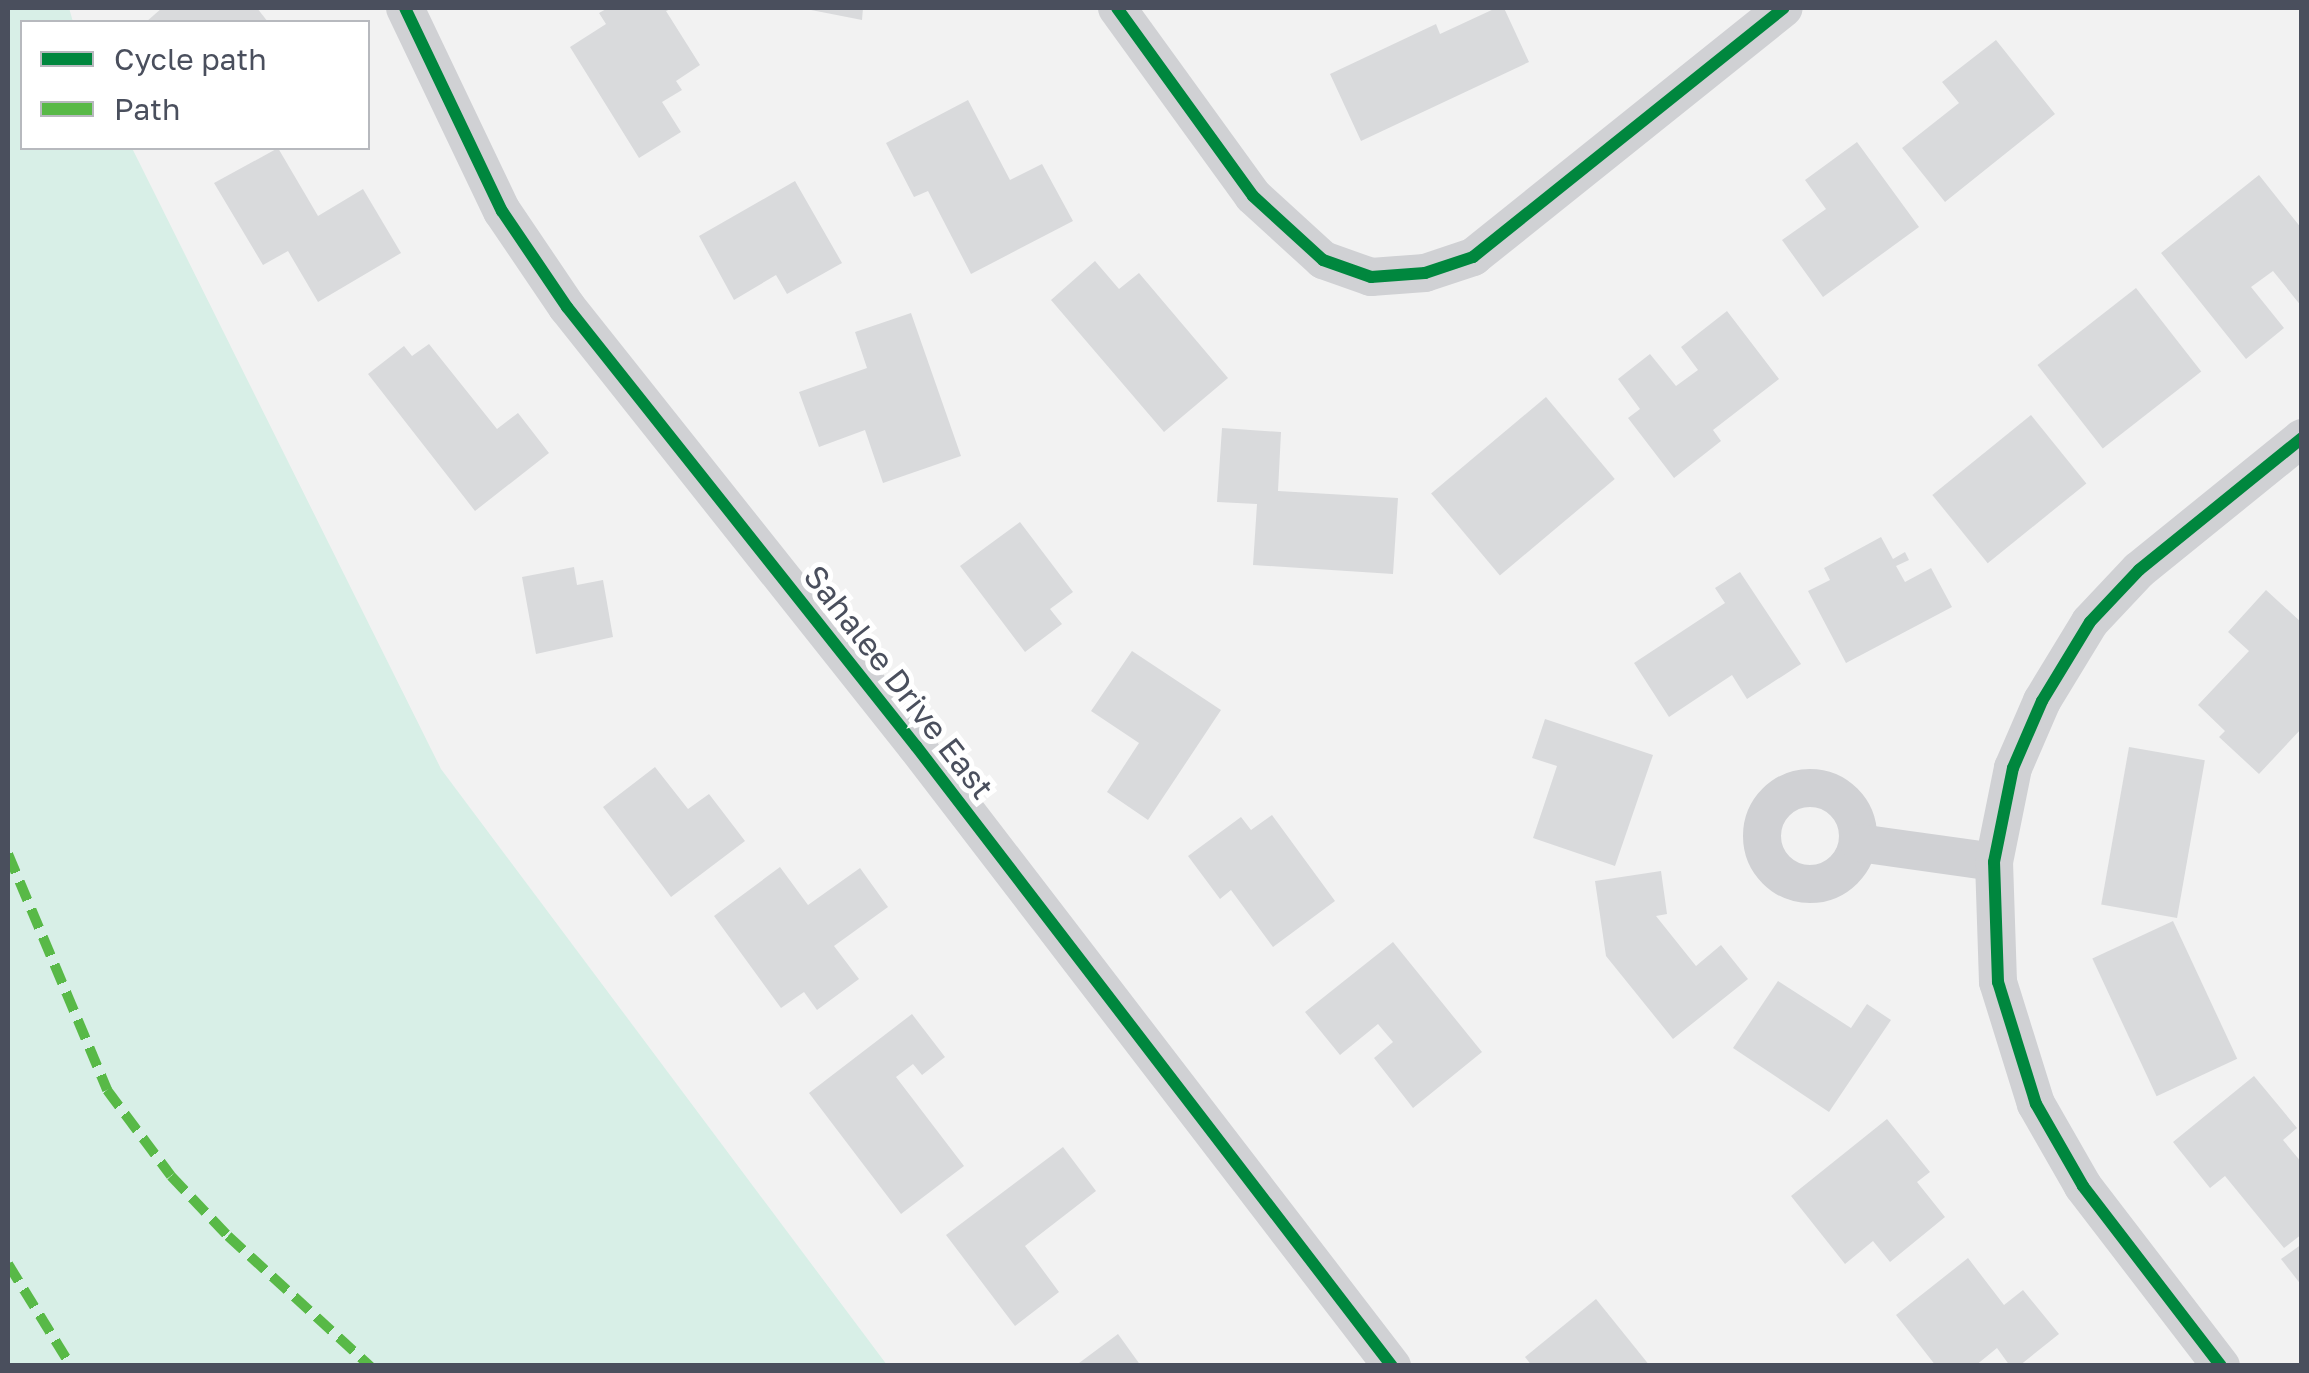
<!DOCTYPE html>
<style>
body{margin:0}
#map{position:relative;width:2309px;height:1373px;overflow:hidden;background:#f2f2f2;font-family:"Golos Text",sans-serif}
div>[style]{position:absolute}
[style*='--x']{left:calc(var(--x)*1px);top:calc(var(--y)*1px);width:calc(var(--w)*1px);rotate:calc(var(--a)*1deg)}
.green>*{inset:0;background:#d8efe7}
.building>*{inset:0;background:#d9dadc;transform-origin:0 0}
.minor>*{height:38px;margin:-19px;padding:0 19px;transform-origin:19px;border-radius:19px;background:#d0d1d4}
.minor>.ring{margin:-19px;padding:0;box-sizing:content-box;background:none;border:38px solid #d0d1d4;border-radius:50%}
.quiet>*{height:10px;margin-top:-5px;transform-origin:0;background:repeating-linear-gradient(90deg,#58b947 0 20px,transparent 0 30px)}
.cycleway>*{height:12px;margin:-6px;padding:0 6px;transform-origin:6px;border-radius:6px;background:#00873e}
span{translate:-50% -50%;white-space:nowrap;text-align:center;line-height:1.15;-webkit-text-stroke:10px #fff;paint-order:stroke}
.street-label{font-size:32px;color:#4a4f5d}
.frame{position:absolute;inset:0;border:10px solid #4a4f5d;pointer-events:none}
.legend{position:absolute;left:20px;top:20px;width:350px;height:130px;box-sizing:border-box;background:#fff;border:2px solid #b7b9be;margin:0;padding:12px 18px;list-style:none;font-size:30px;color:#4a4f5d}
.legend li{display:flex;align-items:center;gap:20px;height:50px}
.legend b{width:50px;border:2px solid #b7b9be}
</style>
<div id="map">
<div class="green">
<div style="clip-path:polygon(8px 8px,69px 8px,73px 22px,22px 22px,22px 148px,132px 148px,441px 769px,887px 1365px,8px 1365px)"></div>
</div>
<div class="building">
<div style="clip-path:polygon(162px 8px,257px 8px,268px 22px,146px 22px)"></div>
<div style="clip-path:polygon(608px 8px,673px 8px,666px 11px,700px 65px,676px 81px,682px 90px,662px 102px,681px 132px,639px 158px,570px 47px,606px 24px,599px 13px)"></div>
<div style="clip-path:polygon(801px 8px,863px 8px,862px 20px)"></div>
<div style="clip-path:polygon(1496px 8px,1504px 8px,1529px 62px,1361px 141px,1330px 74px,1436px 24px,1440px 34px)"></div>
<div style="clip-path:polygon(1996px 40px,2055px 114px,1945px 202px,1902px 148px,1959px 103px,1942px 82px)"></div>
<div style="clip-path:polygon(968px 100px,1010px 180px,1042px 164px,1073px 221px,971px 274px,928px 191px,914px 197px,886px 143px)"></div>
<div style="clip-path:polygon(1857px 142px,1919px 227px,1823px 297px,1782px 240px,1826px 209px,1805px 180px)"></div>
<div style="clip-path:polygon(278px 148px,318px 216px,363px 189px,401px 253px,318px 302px,288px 251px,263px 265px,214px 183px)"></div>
<div style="clip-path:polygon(2259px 175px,2302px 229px,2302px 307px,2273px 271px,2251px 287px,2284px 328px,2246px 359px,2161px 253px)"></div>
<div style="clip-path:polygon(795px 181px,842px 263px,787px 294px,776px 275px,734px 300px,699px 236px)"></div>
<div style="clip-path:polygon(1095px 261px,1119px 289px,1139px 273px,1228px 378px,1164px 432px,1051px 300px)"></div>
<div style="left:2136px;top:288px;width:106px;height:125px;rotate:52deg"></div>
<div style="clip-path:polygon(1727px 311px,1779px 379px,1713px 430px,1721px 441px,1674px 478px,1628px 418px,1640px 409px,1618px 379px,1650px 354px,1676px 386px,1698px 370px,1681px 347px)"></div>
<div style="clip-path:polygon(911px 313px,961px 456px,883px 483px,865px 430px,819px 447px,799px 392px,867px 368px,855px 332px)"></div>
<div style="clip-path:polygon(429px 344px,497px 429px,518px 413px,549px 453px,475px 511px,368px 374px,404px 346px,412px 356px)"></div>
<div style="left:1546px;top:397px;width:107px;height:150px;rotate:50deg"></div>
<div style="left:2031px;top:415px;width:88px;height:127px;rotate:51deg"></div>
<div style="clip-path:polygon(1222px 428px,1281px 432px,1278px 491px,1398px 498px,1393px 574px,1253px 565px,1257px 504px,1217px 502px)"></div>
<div style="clip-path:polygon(1020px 522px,1073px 592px,1050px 609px,1062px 624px,1025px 652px,960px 566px)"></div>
<div style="clip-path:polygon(1881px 537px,1893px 559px,1905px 552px,1909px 560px,1896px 566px,1905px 582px,1931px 568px,1952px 607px,1846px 663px,1808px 591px,1830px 580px,1824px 568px)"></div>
<div style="clip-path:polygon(574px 567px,577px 585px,603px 580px,613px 637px,536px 654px,522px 577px)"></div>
<div style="clip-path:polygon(1740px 572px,1801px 664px,1747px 699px,1732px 675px,1669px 717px,1634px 663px,1725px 603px,1715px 588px)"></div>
<div style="clip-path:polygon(2266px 590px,2302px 623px,2302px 728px,2259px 774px,2219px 737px,2225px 731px,2198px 705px,2249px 651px,2228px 632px)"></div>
<div style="clip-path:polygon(1132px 651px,1221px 710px,1148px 820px,1107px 792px,1139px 743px,1091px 711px)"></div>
<div style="clip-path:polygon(1545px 719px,1653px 755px,1615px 866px,1533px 838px,1557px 766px,1532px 758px)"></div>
<div style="left:2129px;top:747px;width:77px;height:160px;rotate:10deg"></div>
<div style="clip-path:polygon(655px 767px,688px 809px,709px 794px,745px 841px,671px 897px,603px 807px)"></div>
<div style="clip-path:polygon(1272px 815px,1335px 901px,1273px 947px,1231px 890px,1220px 899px,1188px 856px,1241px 817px,1251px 830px)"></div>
<div style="clip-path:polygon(780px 867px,808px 905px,860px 868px,888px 907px,834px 946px,859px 979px,817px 1010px,804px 992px,781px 1008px,714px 916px)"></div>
<div style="clip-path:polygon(1661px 871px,1667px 914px,1656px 916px,1696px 966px,1721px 945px,1748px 979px,1673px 1039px,1606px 956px,1595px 881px)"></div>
<div style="left:2173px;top:921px;width:152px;height:89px;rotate:65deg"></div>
<div style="clip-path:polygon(1393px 942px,1482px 1052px,1413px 1108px,1374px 1058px,1393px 1042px,1378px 1024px,1340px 1055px,1305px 1012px)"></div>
<div style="clip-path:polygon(1778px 981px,1851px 1028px,1867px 1004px,1891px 1020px,1829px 1112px,1733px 1048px)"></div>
<div style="clip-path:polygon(912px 1014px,945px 1057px,922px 1075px,913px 1064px,896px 1077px,964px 1166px,901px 1214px,809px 1093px)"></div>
<div style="clip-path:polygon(2254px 1076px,2297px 1128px,2283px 1140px,2302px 1163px,2302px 1234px,2284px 1248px,2225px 1176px,2210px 1188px,2173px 1142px)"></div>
<div style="clip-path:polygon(1887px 1119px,1930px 1172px,1917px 1182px,1945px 1217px,1890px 1262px,1873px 1241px,1845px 1264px,1791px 1196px)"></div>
<div style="clip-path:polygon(1063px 1147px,1096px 1191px,1025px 1246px,1059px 1292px,1015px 1326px,946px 1235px)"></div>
<div style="clip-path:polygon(2302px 1244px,2302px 1286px,2281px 1259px)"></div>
<div style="clip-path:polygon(1968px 1258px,2004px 1305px,2023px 1290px,2059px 1334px,2019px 1366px,2010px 1366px,1997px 1348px,1975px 1366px,1936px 1366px,1896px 1315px)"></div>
<div style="clip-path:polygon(1596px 1299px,1650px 1366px,1532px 1366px,1525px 1357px)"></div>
<div style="clip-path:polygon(1118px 1334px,1141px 1366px,1075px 1366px)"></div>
</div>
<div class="minor">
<div style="--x:405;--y:8;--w:225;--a:64.5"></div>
<div style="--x:502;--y:211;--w:116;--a:55.9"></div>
<div style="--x:567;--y:307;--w:561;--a:51.52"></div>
<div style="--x:916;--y:746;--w:782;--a:52.49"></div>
<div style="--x:1117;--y:8;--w:232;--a:54.1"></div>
<div style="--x:1253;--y:196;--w:95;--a:42.4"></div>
<div style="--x:1323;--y:260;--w:51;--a:19.5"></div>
<div style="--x:1371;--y:277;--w:54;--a:-4.2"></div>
<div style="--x:1425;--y:273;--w:51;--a:-18.4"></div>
<div style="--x:1473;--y:257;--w:398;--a:-38.7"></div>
<div class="ring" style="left:1762px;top:788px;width:58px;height:58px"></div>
<div style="--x:1859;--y:843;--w:136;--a:8"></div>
<div style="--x:2221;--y:1366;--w:227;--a:-127.5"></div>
<div style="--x:2083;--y:1186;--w:95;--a:-119.8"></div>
<div style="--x:2036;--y:1104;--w:128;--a:-107.3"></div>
<div style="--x:1998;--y:982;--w:120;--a:-91.9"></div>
<div style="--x:1994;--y:862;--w:96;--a:-78.6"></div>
<div style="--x:2013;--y:768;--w:73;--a:-66.6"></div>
<div style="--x:2042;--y:701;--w:92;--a:-58.7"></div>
<div style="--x:2090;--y:622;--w:71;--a:-46.7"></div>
<div style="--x:2139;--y:570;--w:210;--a:-39"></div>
</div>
<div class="quiet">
<div style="--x:8;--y:854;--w:256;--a:67.2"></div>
<div style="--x:107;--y:1090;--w:107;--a:53.3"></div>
<div style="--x:171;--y:1176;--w:83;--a:46.5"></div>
<div style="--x:228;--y:1236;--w:193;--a:42.5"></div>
<div style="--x:8;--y:1264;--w:120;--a:58.3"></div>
</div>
<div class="cycleway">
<div style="--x:405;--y:8;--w:225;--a:64.5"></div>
<div style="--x:502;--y:211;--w:116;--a:55.9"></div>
<div style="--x:567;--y:307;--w:561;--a:51.52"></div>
<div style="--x:916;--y:746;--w:782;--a:52.49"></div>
<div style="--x:1117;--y:8;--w:232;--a:54.1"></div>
<div style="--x:1253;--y:196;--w:95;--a:42.4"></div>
<div style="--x:1323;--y:260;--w:51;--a:19.5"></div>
<div style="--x:1371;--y:277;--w:54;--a:-4.2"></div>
<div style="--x:1425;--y:273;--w:51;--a:-18.4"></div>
<div style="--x:1473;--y:257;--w:398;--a:-38.7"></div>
<div style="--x:2221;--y:1366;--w:227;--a:-127.5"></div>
<div style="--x:2083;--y:1186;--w:95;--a:-119.8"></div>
<div style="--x:2036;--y:1104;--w:128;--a:-107.3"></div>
<div style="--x:1998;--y:982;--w:120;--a:-91.9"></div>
<div style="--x:1994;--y:862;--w:96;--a:-78.6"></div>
<div style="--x:2013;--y:768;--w:73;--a:-66.6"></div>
<div style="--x:2042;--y:701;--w:92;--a:-58.7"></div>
<div style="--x:2090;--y:622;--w:71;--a:-46.7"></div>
<div style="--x:2139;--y:570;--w:210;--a:-39"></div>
</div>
<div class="street-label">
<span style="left:899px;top:682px;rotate:52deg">Sahalee Drive East</span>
</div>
<div class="frame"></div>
<ul class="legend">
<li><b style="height:12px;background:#00873e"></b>Cycle path</li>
<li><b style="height:12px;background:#58b947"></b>Path</li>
</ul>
</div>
